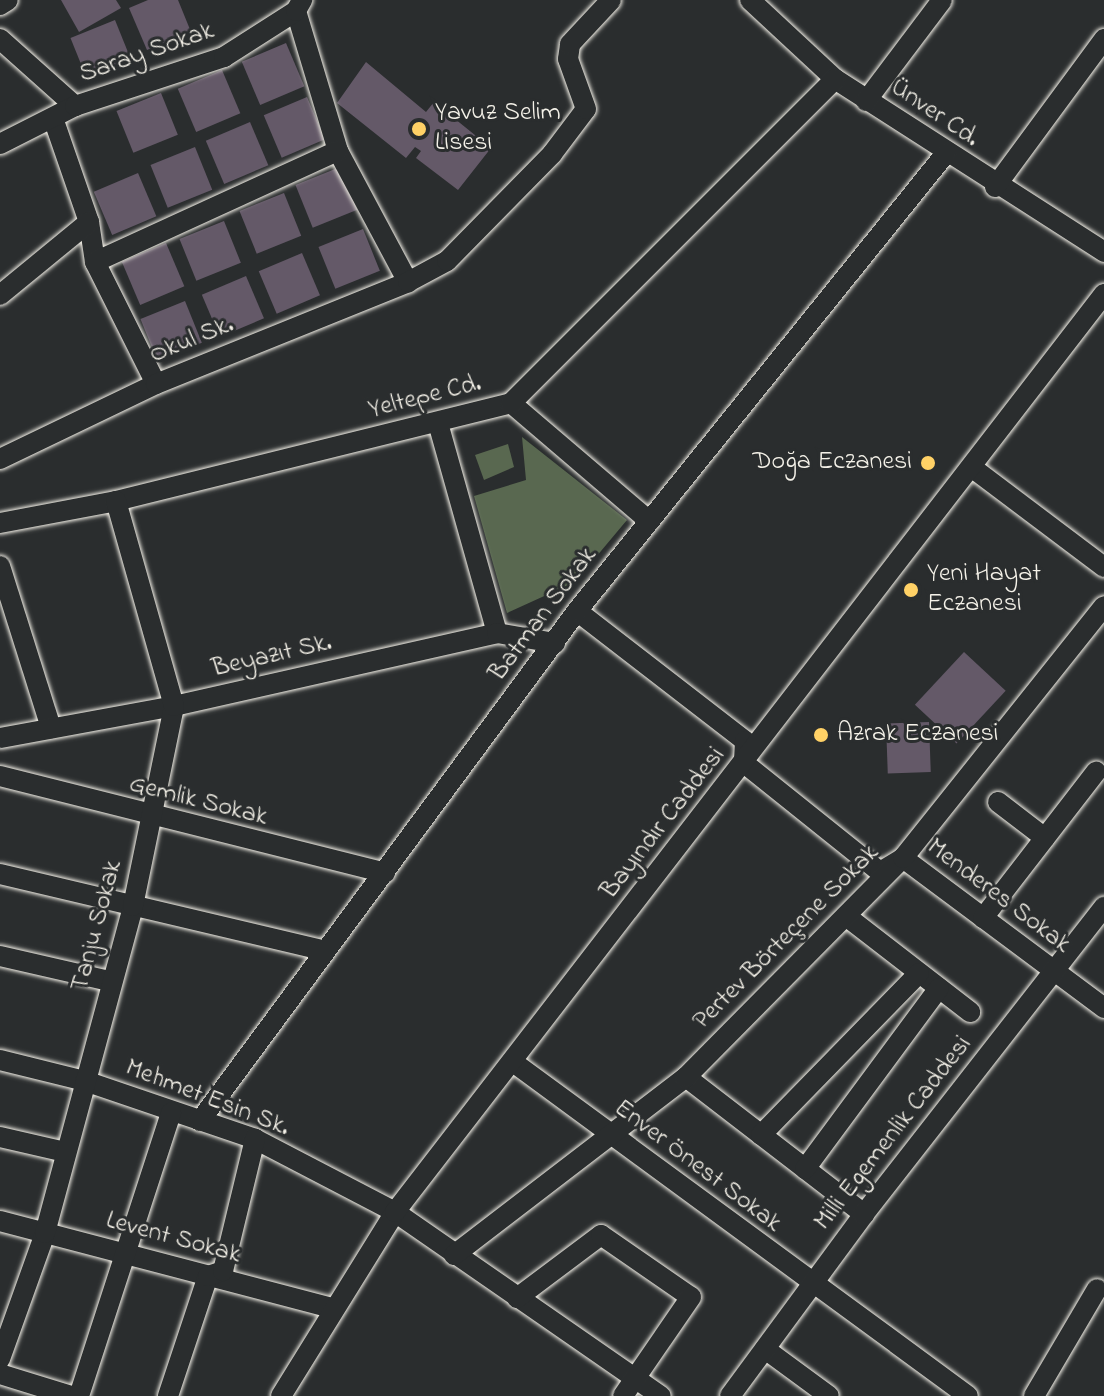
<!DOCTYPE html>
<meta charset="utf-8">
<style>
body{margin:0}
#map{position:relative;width:1104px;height:1396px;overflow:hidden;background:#2a2d2e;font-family:"Indie Flower",sans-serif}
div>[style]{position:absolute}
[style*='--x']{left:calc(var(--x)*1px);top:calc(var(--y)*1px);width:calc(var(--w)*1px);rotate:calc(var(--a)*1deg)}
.green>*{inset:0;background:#596850}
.building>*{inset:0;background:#645968;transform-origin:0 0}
.roads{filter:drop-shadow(0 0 2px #f4f1e8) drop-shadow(0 0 2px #f4f1e8)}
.minor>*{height:20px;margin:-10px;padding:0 10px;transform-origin:10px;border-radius:10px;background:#2a2d2e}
.dots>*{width:22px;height:22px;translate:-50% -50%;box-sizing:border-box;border:4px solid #2a2d2e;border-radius:50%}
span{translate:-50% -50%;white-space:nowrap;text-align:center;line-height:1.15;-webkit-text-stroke:6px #2a2d2e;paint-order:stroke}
.street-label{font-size:26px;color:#f4f1e8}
.poi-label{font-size:26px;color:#f4f1e8}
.left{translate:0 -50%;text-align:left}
.right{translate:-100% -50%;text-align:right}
</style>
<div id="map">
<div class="green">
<div style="clip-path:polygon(522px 437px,627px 520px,575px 582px,507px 613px,474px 496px,526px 480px)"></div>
<div style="clip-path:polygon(508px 444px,514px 467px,484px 480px,475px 455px)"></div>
</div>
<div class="building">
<div style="clip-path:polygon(61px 0,116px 0,121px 8px,79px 32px)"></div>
<div style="clip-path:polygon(148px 0,178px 0,191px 32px,147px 50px,129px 8px)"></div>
<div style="left:115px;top:20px;width:46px;height:48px;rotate:68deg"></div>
<div style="left:286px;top:43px;width:47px;height:48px;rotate:67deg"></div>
<div style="clip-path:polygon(366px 62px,426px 112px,434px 102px,491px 148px,458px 190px,416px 158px,421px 151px,415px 147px,406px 158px,337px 103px)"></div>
<div style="left:222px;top:70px;width:47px;height:48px;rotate:67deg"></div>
<div style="left:161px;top:93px;width:45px;height:48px;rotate:68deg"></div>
<div style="left:307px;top:97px;width:46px;height:47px;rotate:67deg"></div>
<div style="left:250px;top:122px;width:47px;height:48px;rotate:67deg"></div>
<div style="left:195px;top:147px;width:46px;height:48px;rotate:68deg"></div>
<div style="left:340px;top:167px;width:46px;height:48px;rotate:68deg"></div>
<div style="left:138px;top:173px;width:47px;height:48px;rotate:67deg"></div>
<div style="left:284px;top:193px;width:46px;height:48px;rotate:68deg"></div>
<div style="left:224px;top:221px;width:45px;height:48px;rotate:68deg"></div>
<div style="left:363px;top:229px;width:45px;height:48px;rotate:68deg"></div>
<div style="left:166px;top:243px;width:47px;height:48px;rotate:67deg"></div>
<div style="left:302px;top:253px;width:46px;height:47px;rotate:67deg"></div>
<div style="left:246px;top:276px;width:46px;height:48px;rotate:67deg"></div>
<div style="left:185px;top:301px;width:45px;height:48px;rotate:68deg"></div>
<div style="left:964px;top:652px;width:57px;height:72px;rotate:43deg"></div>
<div style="left:929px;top:722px;width:50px;height:43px;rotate:88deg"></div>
</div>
<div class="roads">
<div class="minor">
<div style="--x:750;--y:0;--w:116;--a:42.9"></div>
<div style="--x:835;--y:79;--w:320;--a:32.7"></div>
<div style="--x:0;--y:5;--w:9;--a:-32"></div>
<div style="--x:296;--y:11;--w:146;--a:73.3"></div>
<div style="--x:338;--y:151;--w:149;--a:61.9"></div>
<div style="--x:0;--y:39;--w:101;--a:41.8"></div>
<div style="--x:866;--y:101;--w:126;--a:-53"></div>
<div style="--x:53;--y:118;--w:110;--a:70.9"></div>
<div style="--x:89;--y:222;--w:40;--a:81.5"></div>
<div style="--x:95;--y:262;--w:136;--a:63.4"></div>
<div style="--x:0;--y:144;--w:84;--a:-26.9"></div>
<div style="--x:75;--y:106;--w:157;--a:-18.2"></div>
<div style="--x:224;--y:57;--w:85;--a:-32.6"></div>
<div style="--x:296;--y:11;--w:13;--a:-61"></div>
<div style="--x:995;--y:187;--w:184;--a:-53.6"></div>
<div style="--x:95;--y:262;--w:267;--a:-24.6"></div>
<div style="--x:0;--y:295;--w:115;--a:-39.4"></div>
<div style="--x:511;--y:403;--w:182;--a:40.5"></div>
<div style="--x:438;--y:423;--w:218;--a:74.3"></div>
<div style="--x:0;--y:459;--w:173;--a:-25.7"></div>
<div style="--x:156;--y:384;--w:272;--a:-22"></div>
<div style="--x:408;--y:282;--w:44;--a:-28.3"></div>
<div style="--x:447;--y:261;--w:150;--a:-45.5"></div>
<div style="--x:552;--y:154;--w:56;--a:-52.9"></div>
<div style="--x:586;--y:109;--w:53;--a:-109.8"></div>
<div style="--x:568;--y:59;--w:15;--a:-82"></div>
<div style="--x:570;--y:44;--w:60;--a:-47"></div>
<div style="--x:974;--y:469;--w:163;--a:37"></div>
<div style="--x:0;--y:523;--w:118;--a:-10.7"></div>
<div style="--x:116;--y:501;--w:407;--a:-13.9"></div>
<div style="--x:511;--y:403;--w:458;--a:-45"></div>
<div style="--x:0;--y:566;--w:170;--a:72.5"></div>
<div style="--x:577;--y:611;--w:212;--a:37.7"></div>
<div style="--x:745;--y:741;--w:22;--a:93"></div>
<div style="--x:744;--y:763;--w:174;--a:38.7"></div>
<div style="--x:880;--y:872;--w:27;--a:-31"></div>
<div style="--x:903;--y:858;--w:251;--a:36.7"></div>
<div style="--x:0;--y:738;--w:177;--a:-10.4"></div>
<div style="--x:174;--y:706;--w:331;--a:-12.7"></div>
<div style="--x:497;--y:633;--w:59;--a:9.8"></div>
<div style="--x:0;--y:776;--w:397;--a:14.1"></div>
<div style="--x:998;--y:802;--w:59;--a:37.5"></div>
<div style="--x:0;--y:874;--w:334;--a:13.3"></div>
<div style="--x:846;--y:916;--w:157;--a:37.7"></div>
<div style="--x:983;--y:918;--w:185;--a:-52.3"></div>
<div style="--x:0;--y:956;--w:112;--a:12.9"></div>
<div style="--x:0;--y:1060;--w:88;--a:13.9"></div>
<div style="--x:85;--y:1081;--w:180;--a:18.8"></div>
<div style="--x:255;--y:1139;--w:158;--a:27.5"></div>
<div style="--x:395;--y:1212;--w:323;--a:34.7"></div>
<div style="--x:513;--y:1062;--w:564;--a:36.28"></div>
<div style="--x:686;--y:1077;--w:225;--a:37.6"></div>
<div style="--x:200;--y:1121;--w:634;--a:-53.53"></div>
<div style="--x:577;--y:611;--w:588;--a:-51.14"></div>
<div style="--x:761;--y:1135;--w:226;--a:-45.7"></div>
<div style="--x:0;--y:1137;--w:67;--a:13"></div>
<div style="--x:805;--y:1169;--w:225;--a:-53.5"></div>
<div style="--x:0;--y:1221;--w:343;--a:14.7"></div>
<div style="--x:454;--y:1255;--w:292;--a:-37.5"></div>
<div style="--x:686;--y:1077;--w:308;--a:-45.3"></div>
<div style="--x:903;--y:858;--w:322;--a:-51.4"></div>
<div style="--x:517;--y:1298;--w:105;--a:-36.9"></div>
<div style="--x:601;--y:1235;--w:109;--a:34.6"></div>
<div style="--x:691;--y:1297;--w:120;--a:124.5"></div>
<div style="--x:765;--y:1349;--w:79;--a:36.3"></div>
<div style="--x:0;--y:1359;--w:134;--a:-70.3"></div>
<div style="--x:45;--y:1233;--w:339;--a:-74.9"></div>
<div style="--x:133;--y:906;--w:204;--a:-78.4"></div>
<div style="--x:174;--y:706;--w:213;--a:-105.8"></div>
<div style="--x:0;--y:1374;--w:74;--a:17.2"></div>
<div style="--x:79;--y:1396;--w:298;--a:-72"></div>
<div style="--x:168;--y:1396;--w:126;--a:-71.6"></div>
<div style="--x:208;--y:1276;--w:16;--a:-18"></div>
<div style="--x:223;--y:1271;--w:136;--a:-76.4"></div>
<div style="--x:281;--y:1396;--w:216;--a:-58.2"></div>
<div style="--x:395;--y:1212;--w:1160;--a:-52.32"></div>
<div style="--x:730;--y:1396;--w:226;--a:-53.6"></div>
<div style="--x:864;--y:1214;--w:390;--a:-52"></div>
<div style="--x:1034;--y:1396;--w:124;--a:-59.5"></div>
</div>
</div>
<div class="dots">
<div style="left:419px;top:129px;background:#ffd166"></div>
<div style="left:928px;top:463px;background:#ffd166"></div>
<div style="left:911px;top:590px;background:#ffd166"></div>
<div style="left:821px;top:735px;background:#ffd166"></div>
</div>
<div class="street-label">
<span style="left:147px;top:54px;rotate:-19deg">Saray Sokak</span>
<span style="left:934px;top:114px;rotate:34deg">Ünver Cd.</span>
<span style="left:192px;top:341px;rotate:-22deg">Okul Sk.</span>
<span style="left:425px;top:398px;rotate:-14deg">Yeltepe Cd.</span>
<span style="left:544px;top:615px;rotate:-53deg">Batman Sokak</span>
<span style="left:272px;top:657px;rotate:-13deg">Beyazıt Sk.</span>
<span style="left:198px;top:802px;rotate:14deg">Gemlik Sokak</span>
<span style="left:664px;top:824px;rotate:-52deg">Bayındır Caddesi</span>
<span style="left:998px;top:897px;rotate:37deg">Menderes Sokak</span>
<span style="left:98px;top:926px;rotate:-75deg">Tanju Sokak</span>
<span style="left:787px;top:938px;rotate:-45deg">Pertev Börteçene Sokak</span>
<span style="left:207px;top:1099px;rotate:21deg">Mehmet Esin Sk.</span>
<span style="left:894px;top:1134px;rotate:-52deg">Milli Egemenlik Caddesi</span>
<span style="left:697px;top:1167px;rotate:37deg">Enver Önest Sokak</span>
<span style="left:173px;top:1239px;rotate:15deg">Levent Sokak</span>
</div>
<div class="poi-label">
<span class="left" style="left:435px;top:129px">Yavuz Selim<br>Lisesi</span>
<span class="right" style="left:912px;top:463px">Doğa Eczanesi</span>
<span class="left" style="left:927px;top:590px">Yeni Hayat<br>Eczanesi</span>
<span class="left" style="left:837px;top:735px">Azrak Eczanesi</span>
</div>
</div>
